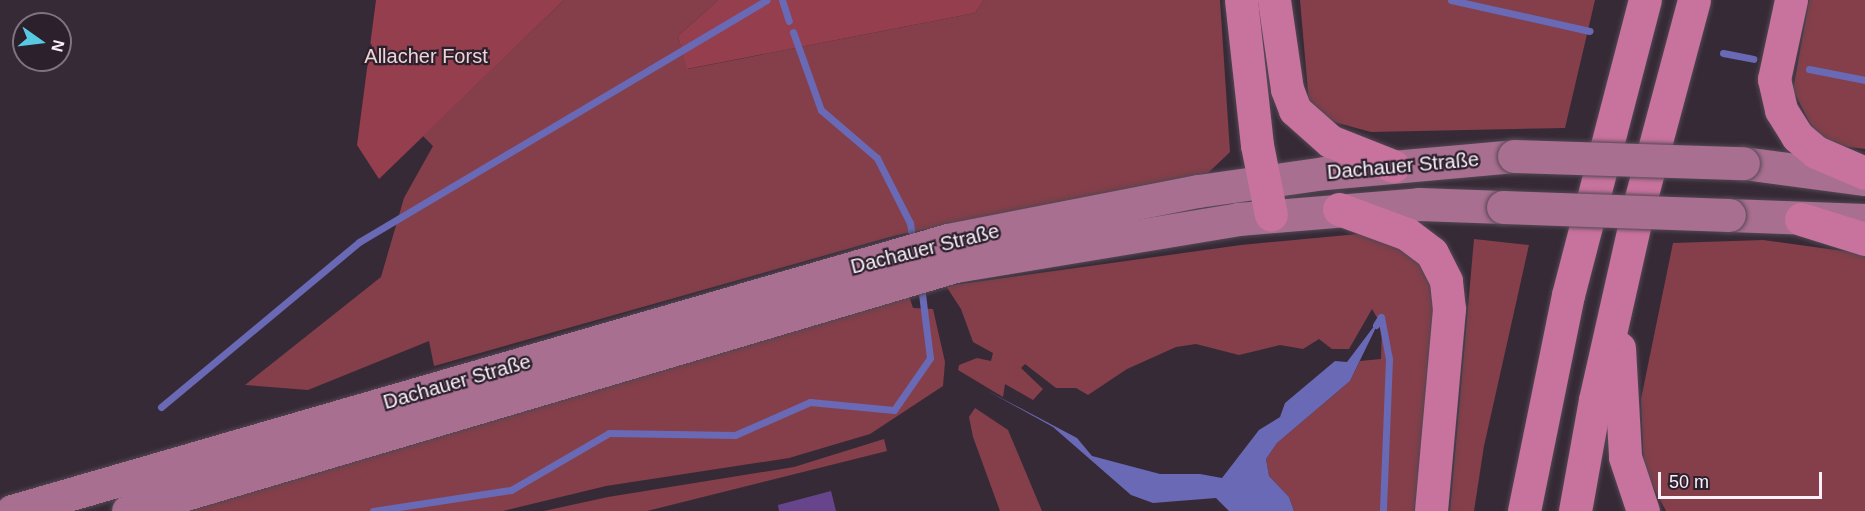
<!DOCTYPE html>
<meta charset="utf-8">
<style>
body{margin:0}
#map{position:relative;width:1865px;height:511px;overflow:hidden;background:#372a37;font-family:Arial,sans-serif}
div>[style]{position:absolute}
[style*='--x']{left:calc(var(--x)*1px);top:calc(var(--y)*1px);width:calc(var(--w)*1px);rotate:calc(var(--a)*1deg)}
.green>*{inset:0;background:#843f4a}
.forest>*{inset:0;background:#943e4e}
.water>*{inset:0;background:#6969b5}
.stream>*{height:7px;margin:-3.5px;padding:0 3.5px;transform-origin:3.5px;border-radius:3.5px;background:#6969b5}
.building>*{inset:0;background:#67458c}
.roads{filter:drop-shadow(0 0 2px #534753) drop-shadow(0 0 2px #534753)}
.primary>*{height:33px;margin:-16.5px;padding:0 16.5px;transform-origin:16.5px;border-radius:16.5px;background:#a96f90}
.motorway>*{height:33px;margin:-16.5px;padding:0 16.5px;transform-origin:16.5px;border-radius:16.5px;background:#c8729e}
.bridges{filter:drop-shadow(0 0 2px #534753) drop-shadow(0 0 2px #534753)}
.primary-bridge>*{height:33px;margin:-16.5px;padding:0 16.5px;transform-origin:16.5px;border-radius:16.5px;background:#a96f90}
span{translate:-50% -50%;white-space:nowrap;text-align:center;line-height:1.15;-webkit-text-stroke:4.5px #2d202d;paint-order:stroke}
.park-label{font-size:20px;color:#eed4d6}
.street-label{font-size:20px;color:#f9f0f9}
.north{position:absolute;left:12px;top:12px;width:60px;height:60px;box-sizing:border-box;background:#2d202d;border:2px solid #7f737f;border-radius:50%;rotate:104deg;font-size:16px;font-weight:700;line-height:24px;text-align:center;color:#f9f0f9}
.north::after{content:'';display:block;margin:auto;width:21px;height:27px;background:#57c9e2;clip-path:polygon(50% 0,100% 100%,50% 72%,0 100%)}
.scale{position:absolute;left:1658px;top:472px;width:164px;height:27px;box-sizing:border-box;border:3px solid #f9f0f9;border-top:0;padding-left:8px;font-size:18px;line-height:21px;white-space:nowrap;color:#f9f0f9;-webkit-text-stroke:4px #2d202d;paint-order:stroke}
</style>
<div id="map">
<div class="green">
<div style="clip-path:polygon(564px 0,718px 0,678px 36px,688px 69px,975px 13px,984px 0,1220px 0,1230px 152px,1208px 173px,897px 235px,434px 366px,429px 341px,308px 390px,245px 385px,381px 277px,404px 198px,433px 146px,423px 136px)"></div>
<div style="clip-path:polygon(1300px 0,1595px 0,1565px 128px,1371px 132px,1334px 122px,1309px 103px)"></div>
<div style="clip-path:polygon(1809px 0,1865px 0,1865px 149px,1833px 145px,1812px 127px,1793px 90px)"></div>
<div style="clip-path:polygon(1358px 234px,1401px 245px,1418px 260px,1433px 283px,1436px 309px,1420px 511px,1294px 511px,1289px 497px,1269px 476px,1266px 459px,1277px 443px,1350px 381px,1360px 361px,1381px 359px,1382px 326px,1372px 309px,1349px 349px,1332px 349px,1319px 339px,1303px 349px,1280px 345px,1239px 355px,1196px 344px,1176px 347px,1127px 369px,1088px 395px,1076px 388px,1056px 388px,1025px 364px,1021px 368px,1043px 389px,1033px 400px,1005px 384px,1003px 397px,958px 370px,959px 365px,977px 358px,991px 361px,993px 353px,973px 342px,961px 309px,946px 286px,1241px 245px)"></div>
<div style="clip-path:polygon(1474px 239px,1529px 245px,1484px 446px,1474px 511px,1450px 511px)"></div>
<div style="clip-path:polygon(1763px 240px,1865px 254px,1865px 511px,1666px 511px,1644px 470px,1641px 399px,1673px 243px)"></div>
<div style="clip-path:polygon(909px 296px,913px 308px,933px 309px,945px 362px,943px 386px,870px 434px,789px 458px,606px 486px,503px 511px,171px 511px)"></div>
<div style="clip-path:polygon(975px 408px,1008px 430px,1042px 511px,1000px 511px,973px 437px,969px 417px)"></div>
<div style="clip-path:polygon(884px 439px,887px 451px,647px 511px,544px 511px,608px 497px,794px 467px)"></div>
</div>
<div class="forest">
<div style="clip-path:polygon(376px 0,564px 0,379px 179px,357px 145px)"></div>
<div style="clip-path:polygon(718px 0,984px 0,975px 13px,687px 69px,678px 36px)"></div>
</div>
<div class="water">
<div style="clip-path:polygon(1381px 317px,1350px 381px,1277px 443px,1266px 459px,1269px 476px,1289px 497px,1294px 511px,1229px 511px,1216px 498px,1153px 503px,1131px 495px,1053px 427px,986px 390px,1077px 438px,1092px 456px,1160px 474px,1200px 474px,1222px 478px,1259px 430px,1280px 417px,1285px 403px,1335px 361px,1347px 362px)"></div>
</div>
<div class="stream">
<div style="--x:782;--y:0;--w:22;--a:72"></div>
<div style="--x:1451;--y:0;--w:142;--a:12.6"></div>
<div style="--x:793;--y:32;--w:83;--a:70.3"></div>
<div style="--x:821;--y:110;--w:74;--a:40.6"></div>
<div style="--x:877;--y:158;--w:73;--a:63.1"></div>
<div style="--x:910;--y:223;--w:19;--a:81"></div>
<div style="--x:1723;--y:53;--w:31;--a:11"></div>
<div style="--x:1809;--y:69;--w:57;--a:11.1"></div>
<div style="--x:1376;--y:325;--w:9;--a:-58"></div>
<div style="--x:1381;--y:317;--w:43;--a:79.2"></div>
<div style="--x:1389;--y:359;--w:152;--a:92.3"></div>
<div style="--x:161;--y:407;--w:258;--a:-39.8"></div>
<div style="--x:359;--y:242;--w:474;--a:-30.7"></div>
<div style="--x:373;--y:511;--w:140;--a:-8.7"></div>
<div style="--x:511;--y:490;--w:113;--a:-30.2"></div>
<div style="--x:609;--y:433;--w:126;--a:0.9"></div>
<div style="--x:735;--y:435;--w:82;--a:-23.7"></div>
<div style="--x:810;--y:402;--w:84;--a:5.4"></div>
<div style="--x:894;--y:410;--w:63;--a:-55.3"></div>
<div style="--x:930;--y:358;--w:73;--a:-97.1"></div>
</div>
<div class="building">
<div style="clip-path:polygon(831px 491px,836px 511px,779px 511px,778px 505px)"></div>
</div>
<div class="roads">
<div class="primary">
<div style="--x:1743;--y:163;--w:123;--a:7.5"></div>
<div style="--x:1729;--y:215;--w:136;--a:2.1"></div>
<div style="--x:12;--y:511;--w:974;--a:-16.15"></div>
<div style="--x:948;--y:240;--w:255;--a:-11.1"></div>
<div style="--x:1198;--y:191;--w:128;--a:-8.1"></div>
<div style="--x:1325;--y:173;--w:190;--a:-5.1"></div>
<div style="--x:128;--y:511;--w:863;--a:-16.5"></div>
<div style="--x:955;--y:266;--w:287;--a:-9.4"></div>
<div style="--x:1238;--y:219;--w:182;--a:-4.7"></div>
<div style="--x:1419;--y:204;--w:84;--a:2"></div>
</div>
<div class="motorway">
<div style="--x:1241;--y:0;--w:146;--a:83.7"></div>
<div style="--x:1257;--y:145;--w:71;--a:78.7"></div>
<div style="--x:1274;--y:0;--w:90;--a:81.7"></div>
<div style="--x:1287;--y:89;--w:22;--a:69"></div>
<div style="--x:1295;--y:110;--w:47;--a:41.5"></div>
<div style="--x:1330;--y:141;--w:68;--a:21.6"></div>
<div style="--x:1791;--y:0;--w:81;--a:102.1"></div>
<div style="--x:1774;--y:79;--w:32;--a:77"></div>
<div style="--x:1781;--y:110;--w:31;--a:58"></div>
<div style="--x:1797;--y:136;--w:25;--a:40"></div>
<div style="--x:1816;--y:152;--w:53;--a:23.2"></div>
<div style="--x:1339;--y:209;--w:72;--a:20.2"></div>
<div style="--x:1407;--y:234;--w:31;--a:37"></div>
<div style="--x:1432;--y:253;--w:31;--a:63"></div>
<div style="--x:1446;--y:281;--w:28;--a:84"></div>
<div style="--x:1449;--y:309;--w:203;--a:95.1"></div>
<div style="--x:1801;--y:219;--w:67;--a:17.4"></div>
<div style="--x:1619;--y:348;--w:109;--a:86.8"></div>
<div style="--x:1625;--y:457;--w:57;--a:71.6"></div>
<div style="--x:1524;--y:511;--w:220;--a:-78.5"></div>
<div style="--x:1568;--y:295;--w:305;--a:-75.4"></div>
<div style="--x:1575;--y:511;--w:113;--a:-79.8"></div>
<div style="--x:1595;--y:400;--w:196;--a:-77.3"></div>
<div style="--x:1638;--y:209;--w:216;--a:-75"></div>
</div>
</div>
<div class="bridges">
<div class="primary-bridge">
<div style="--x:1514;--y:156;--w:229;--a:1.8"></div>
<div style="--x:1503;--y:207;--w:226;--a:2"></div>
</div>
</div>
<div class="park-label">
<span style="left:426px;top:56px">Allacher Forst</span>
</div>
<div class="street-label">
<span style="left:1403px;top:166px;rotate:-5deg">Dachauer Straße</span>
<span style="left:925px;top:249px;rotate:-14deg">Dachauer Straße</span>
<span style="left:457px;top:382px;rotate:-16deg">Dachauer Straße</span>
</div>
<div class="north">N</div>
<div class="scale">50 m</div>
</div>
